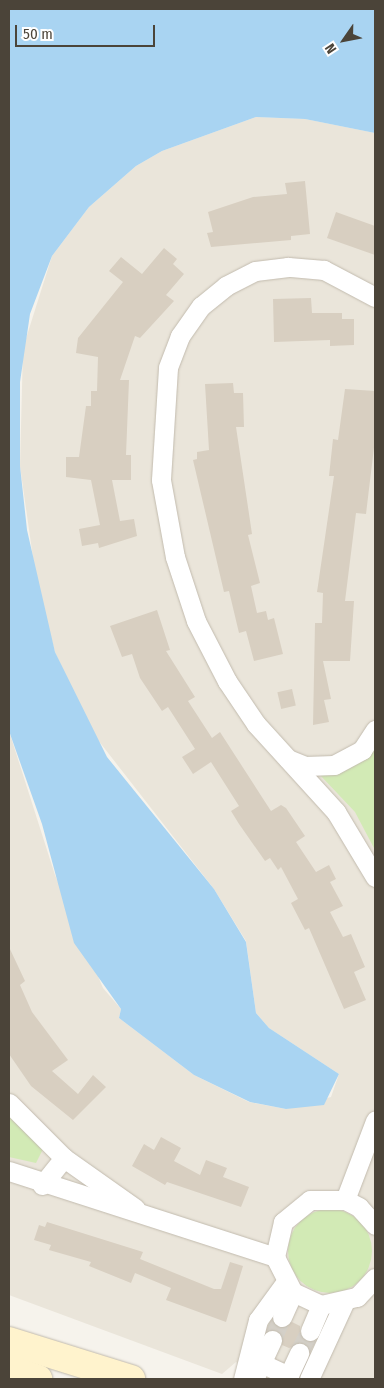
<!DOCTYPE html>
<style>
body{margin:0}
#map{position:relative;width:384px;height:1388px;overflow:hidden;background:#f6f3ec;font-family:"Fira Sans Condensed",sans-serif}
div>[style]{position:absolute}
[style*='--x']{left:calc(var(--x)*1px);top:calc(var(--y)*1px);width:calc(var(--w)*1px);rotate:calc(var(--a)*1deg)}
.residential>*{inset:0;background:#eae5da}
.green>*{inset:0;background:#d2eab5}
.round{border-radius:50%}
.water>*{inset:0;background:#a9d4f2}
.building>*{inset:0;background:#d8cfc1;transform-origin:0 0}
.street-tunnel>*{height:19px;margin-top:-9.5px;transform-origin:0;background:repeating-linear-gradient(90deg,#d4d0c8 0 19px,transparent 0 28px)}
.roads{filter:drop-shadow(0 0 1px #c2bbae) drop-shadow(0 0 1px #c2bbae)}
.street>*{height:19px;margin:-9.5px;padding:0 9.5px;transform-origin:9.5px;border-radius:9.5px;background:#fff}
.secondary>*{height:28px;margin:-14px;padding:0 14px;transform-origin:14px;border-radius:14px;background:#fff3cd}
span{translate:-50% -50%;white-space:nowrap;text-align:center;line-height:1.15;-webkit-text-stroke:4.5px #fff;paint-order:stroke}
.frame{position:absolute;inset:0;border:10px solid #4b4439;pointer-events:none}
.north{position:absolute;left:319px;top:15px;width:50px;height:50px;-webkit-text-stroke:4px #fff;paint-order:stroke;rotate:237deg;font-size:14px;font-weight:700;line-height:20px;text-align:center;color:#4b4439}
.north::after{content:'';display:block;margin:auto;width:18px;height:22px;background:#4b4439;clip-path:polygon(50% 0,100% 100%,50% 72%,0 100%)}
.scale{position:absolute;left:15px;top:25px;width:140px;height:22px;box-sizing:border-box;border:2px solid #4b4439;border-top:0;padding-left:6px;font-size:15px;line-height:18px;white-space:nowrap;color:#4b4439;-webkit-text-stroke:4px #fff;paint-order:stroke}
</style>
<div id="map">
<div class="residential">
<div style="clip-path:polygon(256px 117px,305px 119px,375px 133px,375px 1379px,275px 1379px,236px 1362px,222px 1374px,9px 1295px,9px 731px,55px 875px,103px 988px,121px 1009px,119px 1018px,194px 1075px,249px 1102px,286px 1109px,331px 1097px,339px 1074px,269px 1028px,256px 1013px,246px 941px,214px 889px,91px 731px,55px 652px,37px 586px,20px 466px,23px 348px,52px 256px,89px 207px,136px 166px,162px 151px)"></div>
</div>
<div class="green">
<div style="clip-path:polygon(370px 747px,375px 750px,375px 850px,355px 812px,320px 775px)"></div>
<div style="clip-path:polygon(9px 1111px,44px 1147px,36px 1163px,9px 1157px)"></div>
<div class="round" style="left:288px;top:1209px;width:84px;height:84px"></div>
</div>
<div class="water">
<div style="clip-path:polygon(9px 9px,375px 9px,375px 133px,305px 119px,256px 117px,162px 151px,136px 166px,89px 207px,52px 256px,30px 314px,20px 382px,20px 466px,27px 530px,55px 652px,107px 757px,214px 889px,246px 942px,256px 1013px,269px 1028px,339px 1074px,324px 1105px,286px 1109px,250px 1102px,194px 1075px,119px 1018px,121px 1009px,74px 943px,42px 824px,9px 731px)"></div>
</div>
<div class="building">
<div style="clip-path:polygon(305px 181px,310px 234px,291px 236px,291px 240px,211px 247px,207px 233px,213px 232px,208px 212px,253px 197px,287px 194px,285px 183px)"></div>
<div style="clip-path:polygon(336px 212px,375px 226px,375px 255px,327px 238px)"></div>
<div style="clip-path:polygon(164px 248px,177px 259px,173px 264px,184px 274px,166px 295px,174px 301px,140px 338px,135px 336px,120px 380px,129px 380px,126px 455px,131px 455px,131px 480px,112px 480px,120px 521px,134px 519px,137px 536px,99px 548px,98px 543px,82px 546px,79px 529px,100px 525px,91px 480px,66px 477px,66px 457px,79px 457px,86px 406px,91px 406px,91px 391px,97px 391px,98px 357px,76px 353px,78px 338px,123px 282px,109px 271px,121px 257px,142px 274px)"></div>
<div style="clip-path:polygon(311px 298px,312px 313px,342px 313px,342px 319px,354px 319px,354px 345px,330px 346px,330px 340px,274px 342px,273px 299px)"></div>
<div style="clip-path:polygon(233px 383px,234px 393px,243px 393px,244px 427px,236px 427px,252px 534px,248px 535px,260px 583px,251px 586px,257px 613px,266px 611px,268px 620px,274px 618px,283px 654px,254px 661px,246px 631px,239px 633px,229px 591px,224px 592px,193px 460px,197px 459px,197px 452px,209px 450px,205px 384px)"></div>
<div style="clip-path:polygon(345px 389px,375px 391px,375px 439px,366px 514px,356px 513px,345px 601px,354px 601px,350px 661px,323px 661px,331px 699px,324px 700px,329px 722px,313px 725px,315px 623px,322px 623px,323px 593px,317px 592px,334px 476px,329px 476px,333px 439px,338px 440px)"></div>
<div style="clip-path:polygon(157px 610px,170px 650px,166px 651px,195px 697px,188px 701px,212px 738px,220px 732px,271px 811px,281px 805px,286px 808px,305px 836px,296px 842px,316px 872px,329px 865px,336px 879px,330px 882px,343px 906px,330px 912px,343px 937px,351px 934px,365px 967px,354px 972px,366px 1000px,344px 1009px,309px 928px,305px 930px,291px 903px,298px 899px,281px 867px,278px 870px,270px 858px,265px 861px,239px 824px,231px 811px,239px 806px,211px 762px,193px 774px,182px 757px,195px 749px,168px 707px,162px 711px,140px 678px,132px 654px,122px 657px,110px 626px)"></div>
<div style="left:292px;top:689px;width:17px;height:15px;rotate:77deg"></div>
<div style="clip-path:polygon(9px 947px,25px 981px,20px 985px,32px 1012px,68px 1060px,52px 1071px,78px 1094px,93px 1075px,106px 1087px,73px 1120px,31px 1086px,9px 1054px)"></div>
<div style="clip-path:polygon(161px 1137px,181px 1148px,174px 1161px,200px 1175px,206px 1160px,227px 1168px,223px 1177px,249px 1187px,241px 1207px,167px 1182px,165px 1185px,132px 1166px,144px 1144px,154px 1150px)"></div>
<div style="clip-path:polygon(47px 1222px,143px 1252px,140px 1259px,214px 1289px,221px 1289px,230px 1262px,243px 1266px,226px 1322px,166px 1300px,171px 1288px,135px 1273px,131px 1283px,89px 1266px,91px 1262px,49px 1250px,51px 1245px,34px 1240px,39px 1225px,45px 1227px)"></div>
<div style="clip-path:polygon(272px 1320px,278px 1327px,292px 1322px,300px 1326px,301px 1338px,314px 1341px,310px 1351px,303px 1343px,289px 1348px,282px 1345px,281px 1333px,267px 1330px)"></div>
</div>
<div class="street-tunnel">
<div style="--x:272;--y:1340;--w:25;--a:-67"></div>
<div style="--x:299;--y:1353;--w:25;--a:-63"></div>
</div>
<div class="roads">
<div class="street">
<div style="--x:375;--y:297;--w:58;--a:-152.1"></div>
<div style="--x:324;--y:270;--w:36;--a:-175"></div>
<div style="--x:288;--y:267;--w:33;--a:173"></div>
<div style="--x:255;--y:271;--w:33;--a:153"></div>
<div style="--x:226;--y:286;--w:32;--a:141"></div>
<div style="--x:201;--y:306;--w:37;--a:125"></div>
<div style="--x:180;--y:336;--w:34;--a:111"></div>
<div style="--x:168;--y:368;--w:112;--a:93.6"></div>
<div style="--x:161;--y:480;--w:78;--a:79.7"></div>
<div style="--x:175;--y:557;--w:67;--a:71.8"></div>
<div style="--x:196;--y:621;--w:68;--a:62.7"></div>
<div style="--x:227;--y:681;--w:52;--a:56"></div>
<div style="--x:256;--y:724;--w:119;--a:47.7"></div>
<div style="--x:336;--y:812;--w:76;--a:59"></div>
<div style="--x:288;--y:759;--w:18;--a:22"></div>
<div style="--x:305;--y:766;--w:29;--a:-2"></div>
<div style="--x:334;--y:765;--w:32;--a:-28"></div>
<div style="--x:362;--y:750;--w:24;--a:-57"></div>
<div style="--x:9;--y:1103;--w:78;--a:45"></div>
<div style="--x:64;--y:1158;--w:87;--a:35.2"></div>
<div style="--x:9;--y:1171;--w:280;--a:17.9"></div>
<div style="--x:42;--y:1185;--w:35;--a:-51"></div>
<div style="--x:345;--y:1200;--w:85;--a:-69.2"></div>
<div style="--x:375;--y:1225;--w:24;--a:-132"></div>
<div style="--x:359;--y:1207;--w:16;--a:-153"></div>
<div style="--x:345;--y:1200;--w:35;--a:180"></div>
<div style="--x:310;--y:1200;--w:35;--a:141"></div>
<div style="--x:283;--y:1222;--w:36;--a:103"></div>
<div style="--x:275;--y:1257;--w:39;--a:63"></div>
<div style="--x:293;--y:1292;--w:31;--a:25"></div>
<div style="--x:321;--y:1305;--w:37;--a:-13"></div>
<div style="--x:357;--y:1297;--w:26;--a:-47"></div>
<div style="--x:282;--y:1317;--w:27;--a:-66"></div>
<div style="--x:310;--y:1331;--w:28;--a:-67"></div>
<div style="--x:261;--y:1363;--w:31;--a:25"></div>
<div style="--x:243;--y:1379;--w:61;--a:-75.7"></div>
<div style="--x:258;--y:1320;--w:46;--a:-53.9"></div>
<div style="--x:254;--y:1379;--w:43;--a:-65.2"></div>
<div style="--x:287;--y:1379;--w:29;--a:-65"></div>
<div style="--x:309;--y:1379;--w:84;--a:-65.3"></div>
</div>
<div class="secondary">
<div style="--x:9;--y:1341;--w:128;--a:17.3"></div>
<div style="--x:9;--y:1369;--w:31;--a:19"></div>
</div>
</div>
<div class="frame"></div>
<div class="north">N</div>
<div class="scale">50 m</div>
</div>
